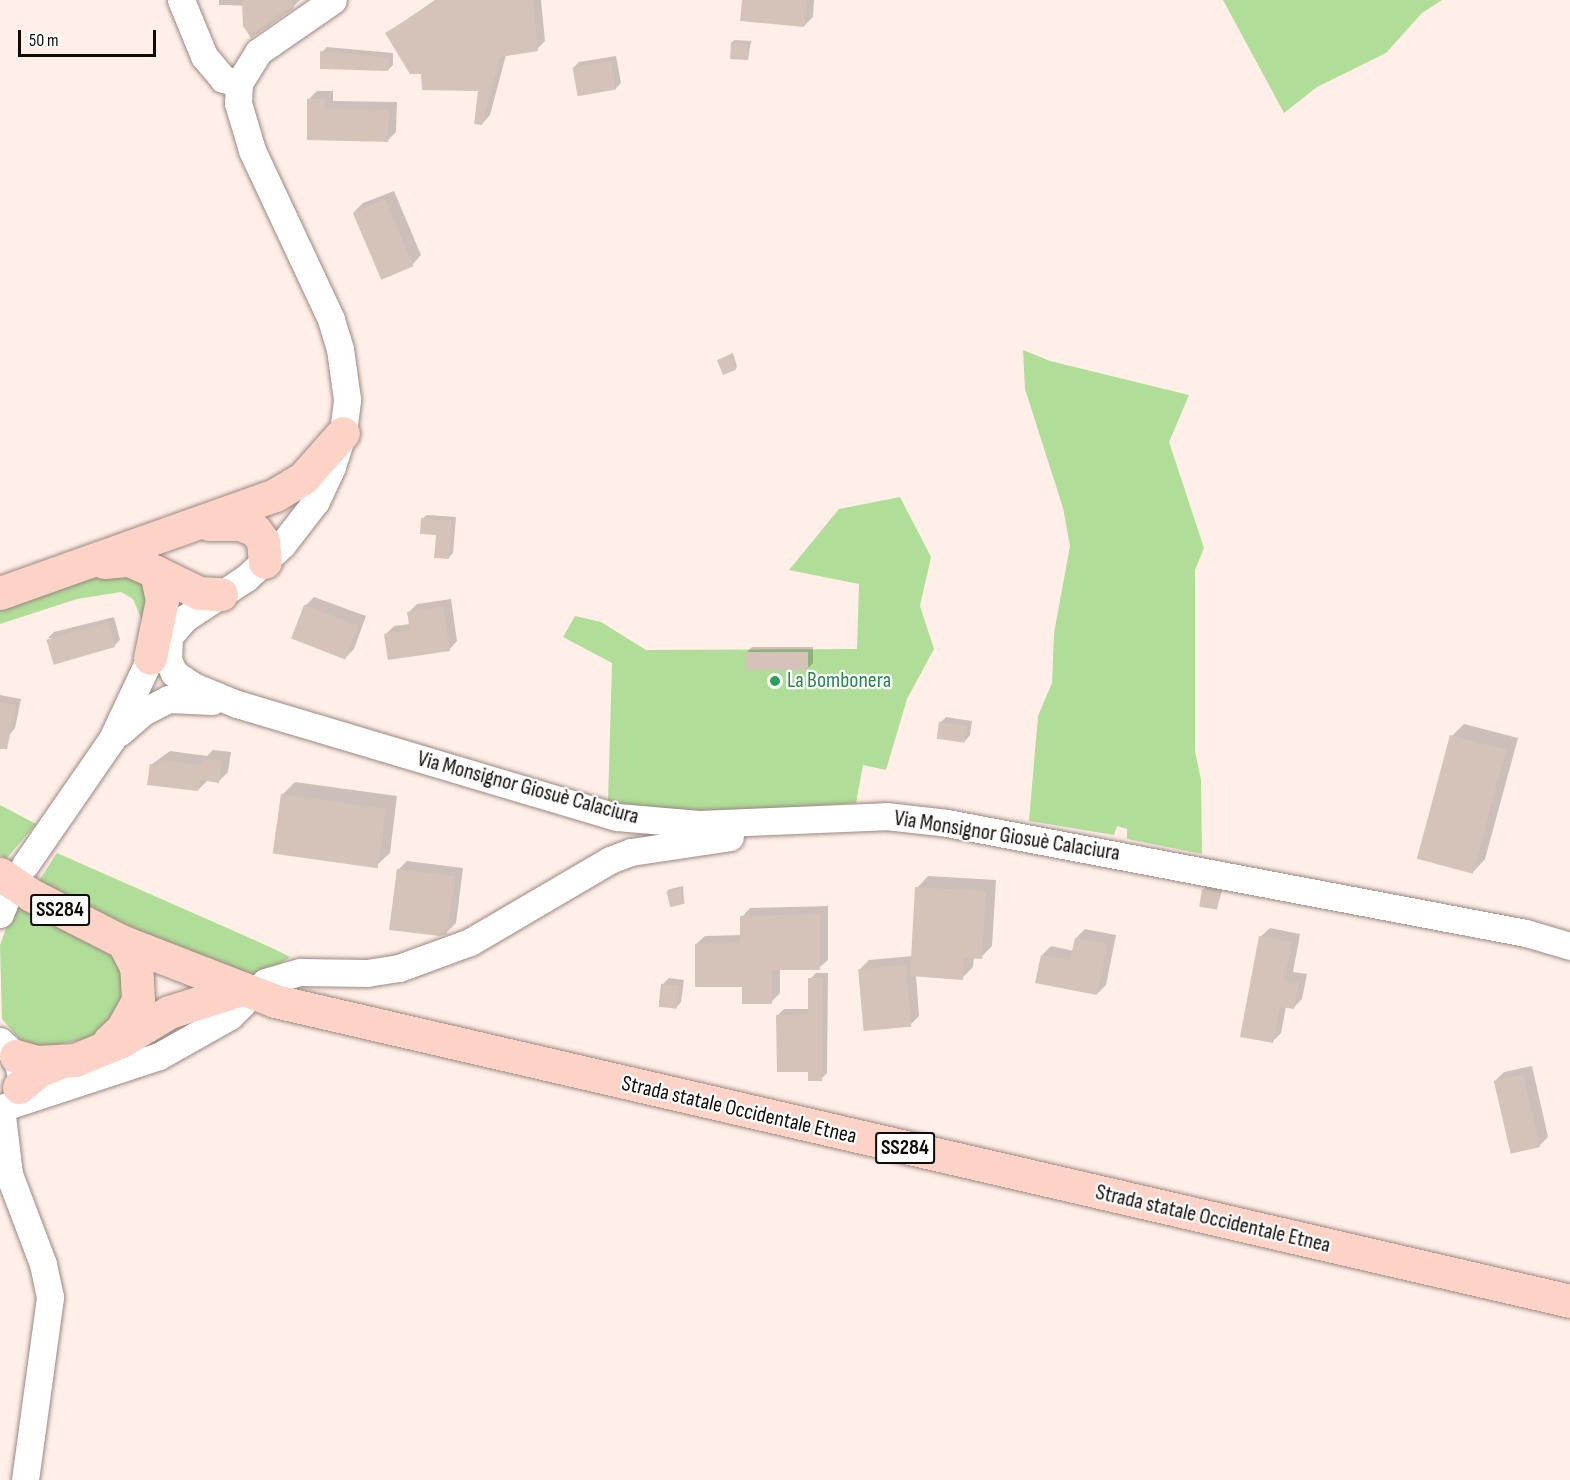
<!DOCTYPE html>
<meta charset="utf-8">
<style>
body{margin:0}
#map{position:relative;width:1570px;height:1480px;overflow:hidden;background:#ffefe8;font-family:"Sofia Sans Condensed",sans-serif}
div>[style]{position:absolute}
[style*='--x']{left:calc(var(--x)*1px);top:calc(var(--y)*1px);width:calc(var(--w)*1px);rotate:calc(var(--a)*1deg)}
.green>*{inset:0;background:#b0de98}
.shadow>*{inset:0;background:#0003}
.building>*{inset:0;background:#d5c2b9;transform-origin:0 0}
.roads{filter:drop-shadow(0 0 2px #9a8880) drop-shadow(0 0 2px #9a8880)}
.minor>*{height:27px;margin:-13.5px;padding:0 13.5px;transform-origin:13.5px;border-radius:13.5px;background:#fff}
.major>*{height:33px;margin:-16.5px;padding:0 16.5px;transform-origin:16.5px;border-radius:16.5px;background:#fdd3c7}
.dots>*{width:16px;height:16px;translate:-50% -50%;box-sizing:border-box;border:3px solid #fff;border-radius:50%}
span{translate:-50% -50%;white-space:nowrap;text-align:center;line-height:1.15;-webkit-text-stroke:4.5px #fff;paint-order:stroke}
.shield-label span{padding:2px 4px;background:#fff;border:2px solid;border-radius:4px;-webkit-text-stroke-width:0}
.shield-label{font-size:21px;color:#110b08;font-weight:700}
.leisure-label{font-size:22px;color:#27864d}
.left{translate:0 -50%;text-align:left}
.street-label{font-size:22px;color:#110b08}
.scale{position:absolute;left:18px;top:30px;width:138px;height:27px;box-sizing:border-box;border:3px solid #110b08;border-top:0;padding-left:8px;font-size:18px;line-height:21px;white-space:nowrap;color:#110b08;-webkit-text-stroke:4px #fff;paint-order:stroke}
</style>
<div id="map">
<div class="green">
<div style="clip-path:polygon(1223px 0,1442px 0,1422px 13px,1386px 53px,1317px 87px,1284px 113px)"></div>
<div style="clip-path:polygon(1023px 350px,1050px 361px,1189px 395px,1169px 442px,1204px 548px,1195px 570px,1195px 751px,1201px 780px,1202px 854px,1127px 839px,1127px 829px,1117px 826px,1114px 835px,1029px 821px,1038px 716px,1052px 683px,1054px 633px,1070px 546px,1063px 508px,1025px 389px)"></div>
<div style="clip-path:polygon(900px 497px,931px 557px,920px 606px,934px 649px,907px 699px,886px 770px,863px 765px,856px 803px,703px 813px,649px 810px,608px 802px,612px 663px,563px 637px,575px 616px,601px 622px,646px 650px,857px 649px,859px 584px,789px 570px,839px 509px)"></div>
<div style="clip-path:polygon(128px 567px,153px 585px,146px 630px,133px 599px,121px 592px,77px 599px,0 624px,0 609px)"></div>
<div style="clip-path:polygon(0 805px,36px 824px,6px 859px,0 855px)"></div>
<div style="clip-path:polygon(57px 853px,270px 947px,290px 957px,259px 979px,181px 953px,38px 882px)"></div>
<div style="clip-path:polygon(17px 898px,115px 950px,127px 965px,125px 1011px,90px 1038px,42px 1048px,24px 1044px,2px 1019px,0 945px)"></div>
</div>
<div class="shadow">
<div style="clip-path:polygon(219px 0,300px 0,293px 7px,219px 5px)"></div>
<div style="clip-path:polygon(435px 0,541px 0,545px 41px,537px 49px,506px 55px,490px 115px,482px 124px,479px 90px,423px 73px,387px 33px)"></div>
<div style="clip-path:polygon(744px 0,814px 0,813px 17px,804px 26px)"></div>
<div style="clip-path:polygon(735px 40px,751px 41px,748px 59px,732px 42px)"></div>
<div style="clip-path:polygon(327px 47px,393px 53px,393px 65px,388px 70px,322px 52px)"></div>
<div style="clip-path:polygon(616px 56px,621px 83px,615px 89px,573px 68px,579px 62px)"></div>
<div style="clip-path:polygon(317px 91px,333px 91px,333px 101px,397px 102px,396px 132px,388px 140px,308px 139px,309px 99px)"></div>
<div style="clip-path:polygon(394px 191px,421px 255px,412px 265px,354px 212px,363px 203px)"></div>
<div style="clip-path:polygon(733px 353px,737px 367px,735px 369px,718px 360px)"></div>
<div style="clip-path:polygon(427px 515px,456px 517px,453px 553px,448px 558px,438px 534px,422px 519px)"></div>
<div style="clip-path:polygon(314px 597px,366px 616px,354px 649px,345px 658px,305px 606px)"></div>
<div style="clip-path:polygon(451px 599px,457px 641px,449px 650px,386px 634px,394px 626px,411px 624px,409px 612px,417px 604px)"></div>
<div style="clip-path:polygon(114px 617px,120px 640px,114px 646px,48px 638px,54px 632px)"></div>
<div style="clip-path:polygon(752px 647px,813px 647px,813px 663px,807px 669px,746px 653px)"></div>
<div style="clip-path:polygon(0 695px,21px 699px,15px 728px,10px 734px,0 732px)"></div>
<div style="clip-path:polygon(946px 717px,972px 721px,970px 735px,965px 741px,940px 723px)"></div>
<div style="clip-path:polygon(1464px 724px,1518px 738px,1485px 859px,1473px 872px,1452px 736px)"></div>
<div style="clip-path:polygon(213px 750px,231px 752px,228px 772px,219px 781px,207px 781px,198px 790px,151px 765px,170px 751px,207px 756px)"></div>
<div style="clip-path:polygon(295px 782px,397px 796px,390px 853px,377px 865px,282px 795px)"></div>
<div style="clip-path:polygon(407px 861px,463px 868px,456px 923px,447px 932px,398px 870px)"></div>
<div style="clip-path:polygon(928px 876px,996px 880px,992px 946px,981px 957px,974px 957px,973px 967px,962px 978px,916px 975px,919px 1016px,910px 1025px,860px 969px,869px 960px,913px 956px,917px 888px)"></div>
<div style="clip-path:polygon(683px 886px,684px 903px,667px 891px,670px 889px)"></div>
<div style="clip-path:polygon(1206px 887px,1222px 890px,1217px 908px,1204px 889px)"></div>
<div style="clip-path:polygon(828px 906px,828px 960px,819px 968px,780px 969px,780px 993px,771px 1002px,744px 986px,696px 944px,705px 936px,742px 935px,742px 917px,750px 908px)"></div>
<div style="clip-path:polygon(1270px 928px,1300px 934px,1293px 972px,1307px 974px,1302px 999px,1293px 1008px,1286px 1006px,1281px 1033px,1272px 1042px,1260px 937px)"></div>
<div style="clip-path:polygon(1085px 929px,1116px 935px,1106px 985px,1097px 994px,1042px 955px,1051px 946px,1074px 951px,1076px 938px)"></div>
<div style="clip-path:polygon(816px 973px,828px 973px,827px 1073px,821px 1079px,809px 1070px,778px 1015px,784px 1009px,810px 1009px,810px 979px)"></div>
<div style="clip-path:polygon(669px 978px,684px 980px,681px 1002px,676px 1008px,663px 984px)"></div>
<div style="clip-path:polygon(1532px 1066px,1548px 1137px,1539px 1146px,1495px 1081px,1504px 1072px)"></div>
</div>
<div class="building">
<div style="clip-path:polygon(242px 0,291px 0,294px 8px,251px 38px,243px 26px)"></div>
<div style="clip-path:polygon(438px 0,533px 0,538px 51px,500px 57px,482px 125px,474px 124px,478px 91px,422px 90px,421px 74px,410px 74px,385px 33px)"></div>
<div style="clip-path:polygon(742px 0,807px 0,804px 27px,740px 21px)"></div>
<div style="left:731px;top:42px;width:18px;height:17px;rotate:3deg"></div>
<div style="clip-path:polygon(320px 51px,389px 58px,388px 71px,320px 69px)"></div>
<div style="left:611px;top:61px;width:29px;height:39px;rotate:80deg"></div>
<div style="clip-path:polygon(307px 99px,325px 99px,325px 109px,389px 110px,388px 142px,307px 140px)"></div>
<div style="left:385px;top:199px;width:73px;height:35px;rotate:67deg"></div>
<div style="left:730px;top:355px;width:16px;height:14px;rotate:68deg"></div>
<div style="clip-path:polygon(421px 518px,452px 521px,449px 559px,434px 558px,436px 535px,420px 534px)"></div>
<div style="left:304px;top:605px;width:58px;height:36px;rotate:21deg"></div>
<div style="clip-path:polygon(443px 606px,450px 651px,388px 660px,384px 634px,410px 630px,407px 612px)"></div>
<div style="left:108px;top:622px;width:26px;height:64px;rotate:74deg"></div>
<div style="left:745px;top:652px;width:63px;height:18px"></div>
<div style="clip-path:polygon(0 702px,16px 705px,7px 749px,0 749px)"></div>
<div style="left:939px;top:722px;width:28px;height:17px;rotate:8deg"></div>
<div style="left:1450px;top:735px;width:58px;height:128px;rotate:15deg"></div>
<div style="clip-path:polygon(202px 758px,222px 761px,219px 783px,200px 780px,198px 791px,147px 785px,150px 764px,159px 766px,160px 760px,201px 765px)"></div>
<div style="left:281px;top:794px;width:106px;height:60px;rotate:8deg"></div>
<div style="clip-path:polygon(397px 869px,455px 876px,447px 934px,440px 936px,389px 930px)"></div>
<div style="clip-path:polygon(915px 887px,986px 891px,982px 959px,964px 958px,963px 980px,910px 976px)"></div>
<div style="left:681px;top:888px;width:16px;height:15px;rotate:76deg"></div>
<div style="left:1202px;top:889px;width:18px;height:18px;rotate:9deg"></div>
<div style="clip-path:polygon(820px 914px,820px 970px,772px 970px,772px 1004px,742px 1004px,742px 987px,695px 987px,695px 944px,740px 943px,740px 916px)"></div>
<div style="clip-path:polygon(1259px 936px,1292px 942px,1284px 980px,1299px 983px,1294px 1009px,1280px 1007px,1273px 1043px,1240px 1037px)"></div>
<div style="clip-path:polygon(1075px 938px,1108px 944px,1097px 995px,1035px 983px,1041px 955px,1070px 960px)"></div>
<div style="left:906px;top:965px;width:62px;height:48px;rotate:85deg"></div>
<div style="clip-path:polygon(808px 978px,823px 978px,822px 1081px,808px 1081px,808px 1072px,777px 1072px,776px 1015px,808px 1014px)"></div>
<div style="left:661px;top:984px;width:18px;height:23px;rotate:6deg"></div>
<div style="left:1523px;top:1074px;width:75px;height:30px;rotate:77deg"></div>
</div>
<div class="roads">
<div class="minor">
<div style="--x:181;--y:0;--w:61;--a:67.7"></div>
<div style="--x:204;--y:56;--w:30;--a:50"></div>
<div style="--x:223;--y:79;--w:16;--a:14"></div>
<div style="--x:169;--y:634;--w:26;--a:92"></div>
<div style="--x:168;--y:660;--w:14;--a:65"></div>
<div style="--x:174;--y:673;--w:23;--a:34"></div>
<div style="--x:193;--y:686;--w:48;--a:22.2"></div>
<div style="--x:237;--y:704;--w:396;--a:16.6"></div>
<div style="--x:617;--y:817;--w:82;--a:4.9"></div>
<div style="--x:699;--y:824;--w:187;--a:-2.4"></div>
<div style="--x:886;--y:816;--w:61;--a:6.5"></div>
<div style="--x:947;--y:823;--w:589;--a:10.76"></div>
<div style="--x:1526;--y:933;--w:46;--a:16.5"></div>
<div style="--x:120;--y:732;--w:30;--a:-41"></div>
<div style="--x:143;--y:712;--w:28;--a:-27"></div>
<div style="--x:168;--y:699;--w:44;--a:2.6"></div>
<div style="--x:25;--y:865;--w:153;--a:-55.4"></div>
<div style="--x:112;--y:739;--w:89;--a:-64.9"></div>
<div style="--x:150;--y:658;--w:53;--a:-48.8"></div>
<div style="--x:185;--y:618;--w:73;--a:-33.3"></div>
<div style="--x:246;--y:578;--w:49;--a:-42.5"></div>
<div style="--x:282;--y:545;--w:56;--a:-52.3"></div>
<div style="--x:316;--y:501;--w:38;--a:-65"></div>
<div style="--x:332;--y:466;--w:35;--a:-72"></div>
<div style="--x:343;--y:433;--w:34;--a:-83"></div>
<div style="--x:347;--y:399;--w:50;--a:-98"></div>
<div style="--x:340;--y:349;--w:31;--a:-107"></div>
<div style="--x:331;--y:319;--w:187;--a:-115.1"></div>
<div style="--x:252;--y:150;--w:49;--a:-106.6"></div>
<div style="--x:238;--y:103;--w:20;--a:-87"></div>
<div style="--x:239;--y:83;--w:36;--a:-58"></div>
<div style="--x:258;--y:52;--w:91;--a:-34.7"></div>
<div style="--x:0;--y:914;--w:18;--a:-68"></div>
<div style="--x:265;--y:982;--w:37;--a:-16"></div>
<div style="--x:301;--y:972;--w:66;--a:0.9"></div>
<div style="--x:367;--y:973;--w:32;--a:-9"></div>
<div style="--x:399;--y:968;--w:76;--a:-20.1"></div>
<div style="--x:470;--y:942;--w:162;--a:-30.4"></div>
<div style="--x:610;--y:860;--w:22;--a:-21"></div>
<div style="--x:631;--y:852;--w:100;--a:-8.6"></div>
<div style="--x:0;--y:1041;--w:22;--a:43"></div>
<div style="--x:16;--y:1056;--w:21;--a:76"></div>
<div style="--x:25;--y:1480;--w:185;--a:-82.2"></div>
<div style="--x:50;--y:1297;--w:34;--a:-102"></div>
<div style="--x:43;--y:1264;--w:96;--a:-110.7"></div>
<div style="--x:9;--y:1174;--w:66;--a:-96.9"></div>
<div style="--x:1;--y:1108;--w:166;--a:-18.2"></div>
<div style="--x:159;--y:1056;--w:81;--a:-29.4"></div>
<div style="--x:230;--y:1016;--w:17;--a:-45"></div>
</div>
<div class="major">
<div style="--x:209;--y:524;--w:31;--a:0"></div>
<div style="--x:240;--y:524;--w:16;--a:22"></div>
<div style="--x:255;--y:530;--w:14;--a:54"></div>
<div style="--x:263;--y:541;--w:21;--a:85"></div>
<div style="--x:104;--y:562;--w:25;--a:-5"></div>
<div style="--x:129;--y:560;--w:30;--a:24"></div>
<div style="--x:156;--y:572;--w:29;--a:78"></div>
<div style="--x:162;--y:600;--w:59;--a:101.7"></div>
<div style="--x:156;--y:572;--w:48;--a:26"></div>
<div style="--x:199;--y:593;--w:22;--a:3"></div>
<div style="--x:0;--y:593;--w:292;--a:-19.6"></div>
<div style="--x:275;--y:495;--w:33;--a:-31"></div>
<div style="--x:303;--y:478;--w:60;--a:-48.4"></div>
<div style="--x:0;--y:874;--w:37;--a:34"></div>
<div style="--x:31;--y:895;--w:103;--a:27.1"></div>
<div style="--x:123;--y:942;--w:163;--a:21.2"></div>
<div style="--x:275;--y:1001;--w:1329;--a:13.04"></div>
<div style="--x:109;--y:1041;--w:18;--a:-43"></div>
<div style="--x:122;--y:1029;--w:33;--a:-61"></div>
<div style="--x:138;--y:1000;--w:33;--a:-93"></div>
<div style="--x:136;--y:967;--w:28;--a:-117"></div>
<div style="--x:16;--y:1056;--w:22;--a:16"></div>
<div style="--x:37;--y:1062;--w:38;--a:-3"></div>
<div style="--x:75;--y:1060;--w:50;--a:-22.4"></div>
<div style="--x:121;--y:1041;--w:56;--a:-31.1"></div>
<div style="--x:169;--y:1012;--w:77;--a:-17.5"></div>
<div style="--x:19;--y:1087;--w:25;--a:-40"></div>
<div style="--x:38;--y:1071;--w:24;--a:-22"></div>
</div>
</div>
<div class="dots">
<div style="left:775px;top:681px;background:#2e9e5b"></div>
</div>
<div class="shield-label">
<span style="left:60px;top:910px">SS284</span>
<span style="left:905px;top:1148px">SS284</span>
</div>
<div class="leisure-label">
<span class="left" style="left:787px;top:681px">La Bombonera</span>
</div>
<div class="street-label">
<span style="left:528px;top:788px;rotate:15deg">Via Monsignor Giosuè Calaciura</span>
<span style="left:1007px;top:836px;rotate:9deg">Via Monsignor Giosuè Calaciura</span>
<span style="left:739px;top:1110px;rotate:13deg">Strada statale Occidentale Etnea</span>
<span style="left:1213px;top:1219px;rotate:13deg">Strada statale Occidentale Etnea</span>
</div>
<div class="scale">50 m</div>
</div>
